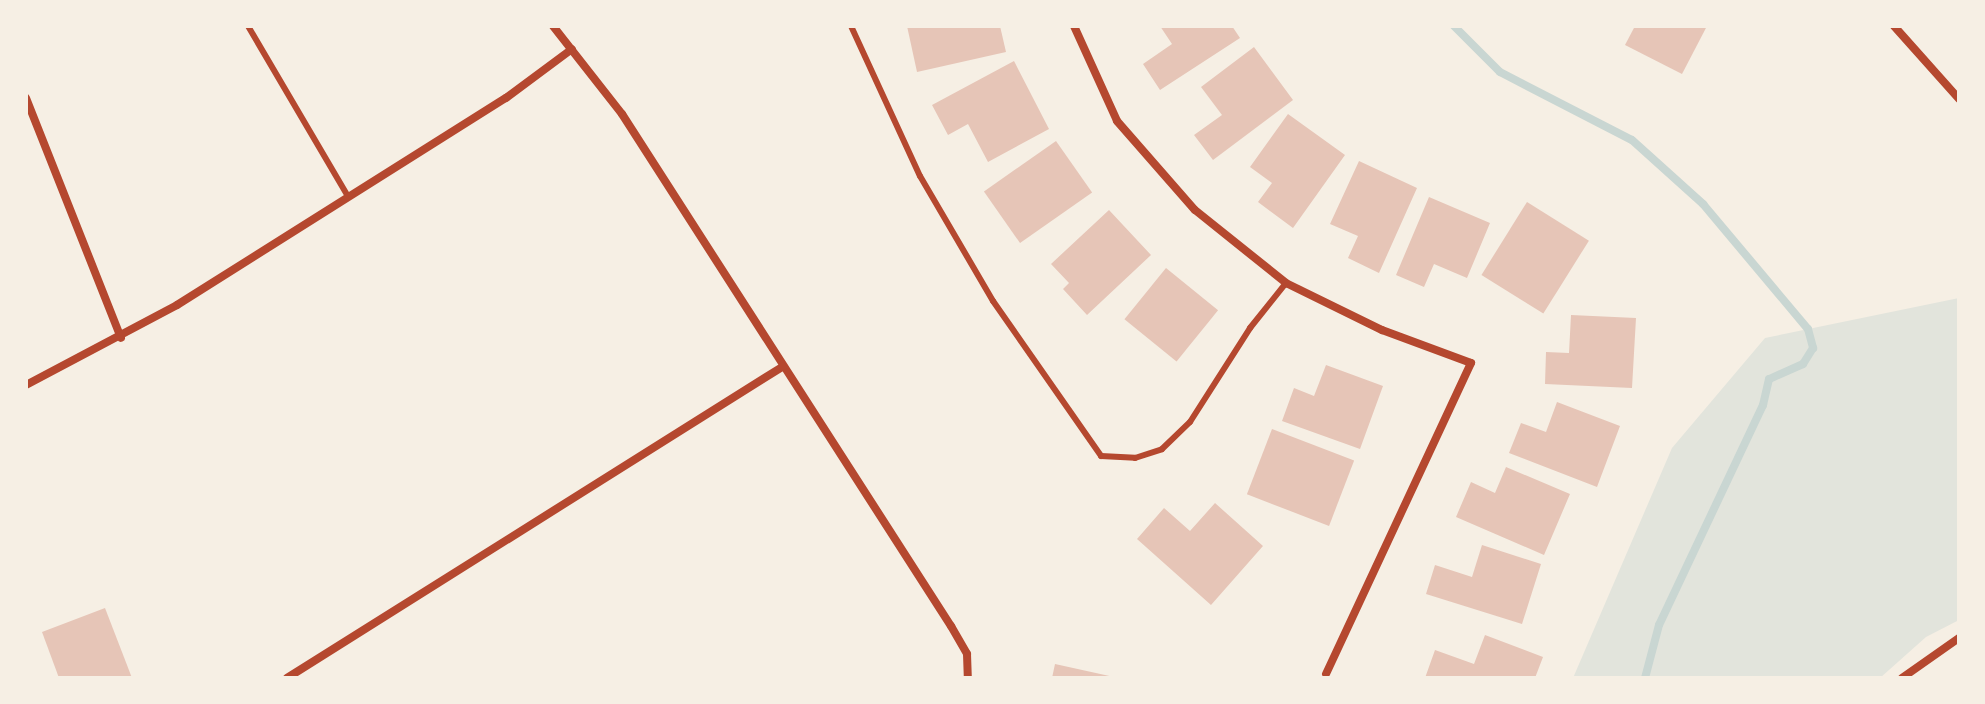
<!DOCTYPE html>
<style>
body{margin:0}
#map{position:relative;width:1985px;height:704px;overflow:hidden;background:#f6efe4;font-family:"PT Sans Narrow",sans-serif}
div>[style]{position:absolute}
[style*='--x']{left:calc(var(--x)*1px);top:calc(var(--y)*1px);width:calc(var(--w)*1px);rotate:calc(var(--a)*1deg)}
.green>*{inset:0;background:#e2e4dc}
.stream>*{height:8px;margin:-4px;padding:0 4px;transform-origin:4px;border-radius:4px;background:#c9d6d2}
.building>*{inset:0;background:#e6c5b7;transform-origin:0 0}
.service>*{height:6px;margin:-3px;padding:0 3px;transform-origin:3px;border-radius:3px;background:#b5482f}
.minor>*{height:8px;margin:-4px;padding:0 4px;transform-origin:4px;border-radius:4px;background:#b5482f}
span{translate:-50% -50%;white-space:nowrap;text-align:center;line-height:1.15;-webkit-text-stroke:8px #f6efe4;paint-order:stroke}
.frame{position:absolute;inset:0;border:28px solid #f6efe4;pointer-events:none}
</style>
<div id="map">
<div class="green">
<div style="clip-path:polygon(1959px 298px,1959px 620px,1926px 637px,1880px 678px,1573px 678px,1672px 448px,1765px 338px)"></div>
</div>
<div class="stream">
<div style="--x:1454;--y:26;--w:65;--a:45"></div>
<div style="--x:1500;--y:72;--w:148;--a:27.3"></div>
<div style="--x:1632;--y:140;--w:96;--a:42"></div>
<div style="--x:1703;--y:204;--w:163;--a:50"></div>
<div style="--x:1808;--y:329;--w:20;--a:75"></div>
<div style="--x:1813;--y:348;--w:19;--a:122"></div>
<div style="--x:1803;--y:364;--w:37;--a:156"></div>
<div style="--x:1769;--y:379;--w:27;--a:103"></div>
<div style="--x:1763;--y:405;--w:243;--a:115.3"></div>
<div style="--x:1659;--y:625;--w:55;--a:104.8"></div>
</div>
<div class="building">
<div style="clip-path:polygon(907px 26px,1000px 26px,1006px 52px,917px 72px)"></div>
<div style="clip-path:polygon(1160px 26px,1232px 26px,1240px 38px,1160px 90px,1143px 64px,1172px 44px)"></div>
<div style="clip-path:polygon(1635px 26px,1707px 26px,1682px 74px,1625px 45px)"></div>
<div style="clip-path:polygon(1254px 47px,1293px 100px,1213px 160px,1194px 135px,1222px 115px,1201px 87px)"></div>
<div style="clip-path:polygon(1014px 61px,1049px 129px,988px 162px,968px 124px,948px 135px,932px 105px)"></div>
<div style="clip-path:polygon(1288px 114px,1345px 155px,1293px 228px,1258px 202px,1272px 183px,1250px 167px)"></div>
<div style="left:1056px;top:141px;width:63px;height:88px;rotate:55deg"></div>
<div style="clip-path:polygon(1359px 161px,1417px 188px,1379px 273px,1348px 258px,1358px 236px,1330px 224px)"></div>
<div style="clip-path:polygon(1429px 197px,1490px 223px,1467px 278px,1434px 264px,1424px 287px,1396px 275px)"></div>
<div style="left:1527px;top:202px;width:73px;height:86px;rotate:32deg"></div>
<div style="clip-path:polygon(1109px 210px,1151px 255px,1087px 315px,1063px 289px,1069px 283px,1051px 264px)"></div>
<div style="left:1166px;top:268px;width:67px;height:66px;rotate:39deg"></div>
<div style="clip-path:polygon(1571px 315px,1636px 318px,1632px 388px,1545px 384px,1546px 352px,1569px 353px)"></div>
<div style="clip-path:polygon(1326px 365px,1383px 386px,1360px 449px,1282px 421px,1294px 388px,1314px 396px)"></div>
<div style="clip-path:polygon(1557px 402px,1620px 426px,1597px 487px,1509px 453px,1521px 423px,1546px 432px)"></div>
<div style="left:1272px;top:429px;width:88px;height:70px;rotate:21deg"></div>
<div style="clip-path:polygon(1506px 467px,1570px 494px,1544px 555px,1456px 517px,1471px 482px,1495px 493px)"></div>
<div style="clip-path:polygon(1215px 503px,1263px 546px,1211px 605px,1137px 539px,1164px 508px,1190px 531px)"></div>
<div style="clip-path:polygon(1482px 545px,1541px 564px,1522px 624px,1426px 594px,1435px 565px,1472px 577px)"></div>
<div style="clip-path:polygon(105px 608px,132px 678px,59px 678px,42px 632px)"></div>
<div style="clip-path:polygon(1485px 635px,1543px 657px,1535px 678px,1425px 678px,1435px 650px,1474px 664px)"></div>
<div style="clip-path:polygon(1055px 664px,1114px 677px,1114px 678px,1052px 678px)"></div>
</div>
<div class="service">
<div style="--x:248;--y:26;--w:196;--a:59.6"></div>
<div style="--x:851;--y:26;--w:165;--a:65.3"></div>
<div style="--x:920;--y:176;--w:145;--a:59.7"></div>
<div style="--x:993;--y:301;--w:189;--a:55.1"></div>
<div style="--x:1101;--y:456;--w:34;--a:3"></div>
<div style="--x:1135;--y:458;--w:28;--a:-18"></div>
<div style="--x:1162;--y:449;--w:39;--a:-44"></div>
<div style="--x:1190;--y:422;--w:112;--a:-57.4"></div>
<div style="--x:1250;--y:328;--w:58;--a:-51.3"></div>
</div>
<div class="minor">
<div style="--x:553;--y:26;--w:112;--a:51.9"></div>
<div style="--x:622;--y:114;--w:609;--a:57.28"></div>
<div style="--x:951;--y:626;--w:32;--a:60"></div>
<div style="--x:967;--y:654;--w:24;--a:88"></div>
<div style="--x:1074;--y:26;--w:104;--a:65.6"></div>
<div style="--x:1117;--y:121;--w:118;--a:48.8"></div>
<div style="--x:1195;--y:210;--w:117;--a:38.7"></div>
<div style="--x:1286;--y:283;--w:107;--a:26.1"></div>
<div style="--x:1382;--y:330;--w:95;--a:20.3"></div>
<div style="--x:1471;--y:363;--w:343;--a:115"></div>
<div style="--x:1894;--y:26;--w:98;--a:48.3"></div>
<div style="--x:26;--y:98;--w:258;--a:68.4"></div>
<div style="--x:26;--y:385;--w:171;--a:-27.9"></div>
<div style="--x:177;--y:305;--w:389;--a:-32.2"></div>
<div style="--x:506;--y:98;--w:82;--a:-36.6"></div>
<div style="--x:287;--y:678;--w:585;--a:-32.14"></div>
<div style="--x:1902;--y:678;--w:70;--a:-35.1"></div>
</div>
<div class="frame"></div>
</div>
